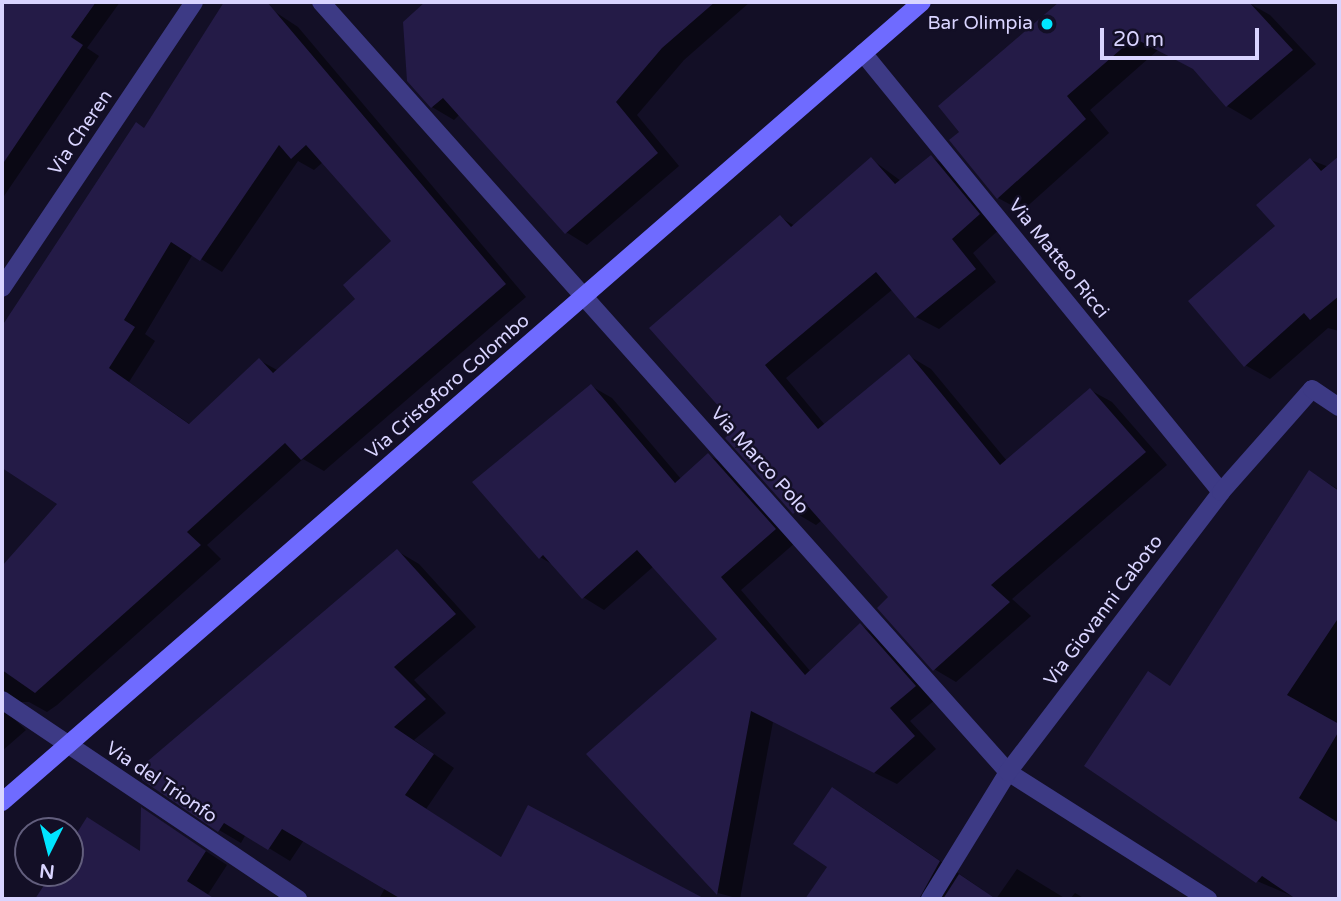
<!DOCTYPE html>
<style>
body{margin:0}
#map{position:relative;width:1341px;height:901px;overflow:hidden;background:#130f26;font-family:"Varela Round",sans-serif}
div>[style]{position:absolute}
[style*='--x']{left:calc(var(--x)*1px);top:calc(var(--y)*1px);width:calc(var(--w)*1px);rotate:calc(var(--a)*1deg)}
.shadow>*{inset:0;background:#0007}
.building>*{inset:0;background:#241b47}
.street>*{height:18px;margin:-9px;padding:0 9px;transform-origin:9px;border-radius:9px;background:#3d3a85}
.secondary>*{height:18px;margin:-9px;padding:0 9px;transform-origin:9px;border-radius:9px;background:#6f6bff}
.dots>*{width:19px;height:19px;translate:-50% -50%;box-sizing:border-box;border:4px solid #130f26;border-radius:50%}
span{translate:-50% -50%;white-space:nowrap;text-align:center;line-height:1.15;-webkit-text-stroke:5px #130f26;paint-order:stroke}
.poi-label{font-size:19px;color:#d9d4ff}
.right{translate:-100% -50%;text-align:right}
.street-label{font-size:19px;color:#d9d4ff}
.frame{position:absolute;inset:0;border:4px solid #d9d4ff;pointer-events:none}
.north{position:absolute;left:14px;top:817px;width:70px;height:70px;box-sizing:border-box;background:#130f26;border:2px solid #625e7d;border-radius:50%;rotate:186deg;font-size:19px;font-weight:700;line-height:28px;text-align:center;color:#d9d4ff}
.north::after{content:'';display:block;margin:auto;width:24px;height:32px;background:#00e5ff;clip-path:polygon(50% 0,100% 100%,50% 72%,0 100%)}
.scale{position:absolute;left:1100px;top:28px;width:159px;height:32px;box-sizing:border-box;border:4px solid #d9d4ff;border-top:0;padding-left:9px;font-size:21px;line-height:24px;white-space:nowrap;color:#d9d4ff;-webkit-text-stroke:5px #130f26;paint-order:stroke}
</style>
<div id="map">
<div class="shadow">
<div style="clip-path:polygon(2px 2px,120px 2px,87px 48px,99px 56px,2px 199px)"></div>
<div style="clip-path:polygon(evenodd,226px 2px,260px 2px,298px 27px,526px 297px,324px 471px,303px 459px,207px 545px,221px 559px,57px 705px,47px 712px,29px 702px,18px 702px,13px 718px,26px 730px,2px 751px,2px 569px,60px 504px,2px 466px,2px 330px,137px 125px,145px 130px,226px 2px,298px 161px,314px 170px,323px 162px,394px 241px,358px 299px,277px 370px,259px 360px,191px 425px,129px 382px,155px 341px,145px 334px,193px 254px,222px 272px,298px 161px)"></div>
<div style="clip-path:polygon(427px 2px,750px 2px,684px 60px,637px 115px,679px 166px,587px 245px,566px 232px,460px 114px,454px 120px,432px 107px,405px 23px)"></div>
<div style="clip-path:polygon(1062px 2px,1247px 2px,1270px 15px,1316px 64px,1251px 120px,1227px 106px,1196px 70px,1158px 50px,1090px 110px,1109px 133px,1022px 211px,998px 198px,962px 132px,940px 106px)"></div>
<div style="clip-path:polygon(931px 157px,953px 169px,1001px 228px,973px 253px,996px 282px,939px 329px,916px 317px,893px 289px,786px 378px,825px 425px,909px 356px,931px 369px,1007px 461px,1090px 390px,1112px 402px,1167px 465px,1012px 599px,1031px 616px,956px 682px,934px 669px,891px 597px,822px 520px,816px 525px,794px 512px,740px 427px,780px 217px,795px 226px,871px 159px,901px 181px)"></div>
<div style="clip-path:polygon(1311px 160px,1339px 171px,1339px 331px,1328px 328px,1270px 379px,1245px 365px,1277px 226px)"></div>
<div style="clip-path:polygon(591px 386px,612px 398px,681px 479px,708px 455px,730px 467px,796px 542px,741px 590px,811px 672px,860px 625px,882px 638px,936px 699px,910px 721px,936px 749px,897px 784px,773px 722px,740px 899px,718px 893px,588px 754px,720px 639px,654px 566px,604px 610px,583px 597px,555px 566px,540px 557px)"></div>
<div style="clip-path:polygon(1310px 472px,1339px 490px,1339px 899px,1299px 899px,1257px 881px,1172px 687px)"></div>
<div style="clip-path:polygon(397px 551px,419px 564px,476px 627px,414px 680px,446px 713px,414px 740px,454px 768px,426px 809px,502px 858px,529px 808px,701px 899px,379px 899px,385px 888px,304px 840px,290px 861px,246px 834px,241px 843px,219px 830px)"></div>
<div style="clip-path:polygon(854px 802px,996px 899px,1017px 869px,1066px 899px,807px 899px,829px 866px)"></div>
<div style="clip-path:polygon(143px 810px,227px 865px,205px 899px,37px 899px,54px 873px,70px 873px,70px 848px,141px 853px)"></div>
<div style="clip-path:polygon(1075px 893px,1085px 899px,1070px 899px)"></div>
</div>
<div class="building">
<div style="clip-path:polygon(2px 2px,96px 2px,71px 37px,83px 45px,2px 165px)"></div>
<div style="clip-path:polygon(evenodd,224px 2px,267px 2px,506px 284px,301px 460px,285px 443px,187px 532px,201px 545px,35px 693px,2px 670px,2px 566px,57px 504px,2px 468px,2px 326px,136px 122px,144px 128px,224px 2px,279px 145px,291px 159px,306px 145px,391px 241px,343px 285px,355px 299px,273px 373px,259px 358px,189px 424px,109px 368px,135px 327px,124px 320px,171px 242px,200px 261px,279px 145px)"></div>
<div style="clip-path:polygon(425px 2px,715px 2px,662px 48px,616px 102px,658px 153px,565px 234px,443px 98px,431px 108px,407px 81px,403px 22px)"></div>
<div style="clip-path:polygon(1059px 2px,1249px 2px,1293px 50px,1226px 107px,1193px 69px,1134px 38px,1067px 96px,1086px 119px,997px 199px,949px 140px,959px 132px,938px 106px)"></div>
<div style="clip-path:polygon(931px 155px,980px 214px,952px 239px,976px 269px,915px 318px,876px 272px,765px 365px,818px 429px,909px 354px,1000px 465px,1090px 388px,1146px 452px,991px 585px,1010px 602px,933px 671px,877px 608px,888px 597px,805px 503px,793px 514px,725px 438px,737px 427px,649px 328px,780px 215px,791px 227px,871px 157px,895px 184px)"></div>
<div style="clip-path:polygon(1339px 156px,1339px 296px,1310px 320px,1304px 313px,1244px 367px,1188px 301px,1275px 226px,1256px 205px,1310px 158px,1321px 171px)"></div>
<div style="clip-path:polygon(591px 384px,675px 483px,708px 453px,776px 529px,721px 577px,805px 675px,860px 623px,916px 686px,890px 708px,915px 736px,874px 773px,751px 711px,717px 895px,586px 754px,717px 639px,637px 550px,582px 599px,543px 555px,539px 559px,472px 482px)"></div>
<div style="clip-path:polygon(1309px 470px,1339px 491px,1339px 617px,1287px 695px,1339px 724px,1339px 731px,1299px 798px,1339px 823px,1339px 899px,1296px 899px,1262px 876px,1256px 883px,1084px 766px,1148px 671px,1170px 686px)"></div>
<div style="clip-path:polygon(397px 549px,456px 614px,394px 667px,426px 699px,394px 727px,434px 754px,405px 795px,501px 857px,528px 805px,705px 899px,401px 899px,282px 829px,268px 850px,224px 823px,218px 832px,142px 780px,142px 766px)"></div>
<div style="clip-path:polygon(832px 787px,940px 861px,919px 899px,805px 899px,827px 867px,793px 844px)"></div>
<div style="clip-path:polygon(141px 807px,206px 851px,187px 881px,215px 899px,35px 899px,52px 873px,70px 873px,70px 844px,87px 817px,140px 851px)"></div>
<div style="clip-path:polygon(959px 874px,996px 899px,943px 899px)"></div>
</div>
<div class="street">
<div style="--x:321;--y:2;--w:1032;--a:48.26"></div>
<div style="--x:1008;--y:772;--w:237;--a:32.4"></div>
<div style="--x:863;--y:53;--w:566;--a:50.8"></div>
<div style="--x:2;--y:288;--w:344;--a:-56.1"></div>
<div style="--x:2;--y:700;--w:357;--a:33.9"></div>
<div style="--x:930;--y:899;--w:149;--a:-58.4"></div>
<div style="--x:1008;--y:772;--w:352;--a:-52.7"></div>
<div style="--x:1221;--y:492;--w:137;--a:-48.5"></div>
<div style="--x:1312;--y:389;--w:32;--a:34"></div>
</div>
<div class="secondary">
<div style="--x:2;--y:802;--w:1219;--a:-41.01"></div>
</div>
<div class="dots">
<div style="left:1047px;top:24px;background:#00e5ff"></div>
</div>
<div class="poi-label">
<span class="right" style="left:1033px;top:24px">Bar Olimpia</span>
</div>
<div class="street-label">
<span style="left:81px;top:133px;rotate:-56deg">Via Cheren</span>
<span style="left:1058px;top:259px;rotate:51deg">Via Matteo Ricci</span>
<span style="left:448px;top:387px;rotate:-41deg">Via Cristoforo Colombo</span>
<span style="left:759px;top:461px;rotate:48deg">Via Marco Polo</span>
<span style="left:1104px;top:611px;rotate:-53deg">Via Giovanni Caboto</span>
<span style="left:161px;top:783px;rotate:34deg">Via del Trionfo</span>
</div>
<div class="frame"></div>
<div class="north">N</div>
<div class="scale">20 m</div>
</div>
